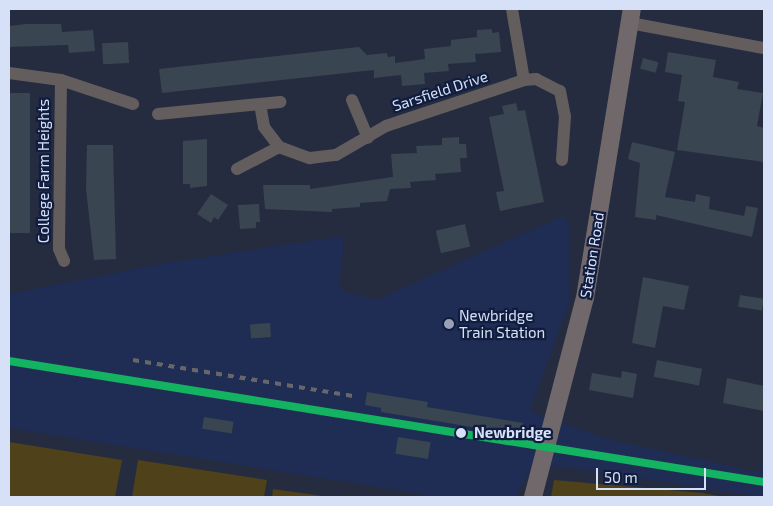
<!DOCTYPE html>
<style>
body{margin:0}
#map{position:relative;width:773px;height:506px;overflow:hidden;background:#252c3f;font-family:"Exo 2",sans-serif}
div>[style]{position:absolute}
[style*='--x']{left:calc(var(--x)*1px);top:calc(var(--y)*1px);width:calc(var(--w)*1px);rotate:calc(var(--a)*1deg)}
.built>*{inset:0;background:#1f2c53}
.green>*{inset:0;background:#4f4119}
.building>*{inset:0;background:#394550;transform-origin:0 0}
.street>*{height:12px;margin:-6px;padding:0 6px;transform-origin:6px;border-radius:6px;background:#635d5e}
.secondary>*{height:18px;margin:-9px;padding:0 9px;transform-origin:9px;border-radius:9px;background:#70686a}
.rail>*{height:4px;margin-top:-2px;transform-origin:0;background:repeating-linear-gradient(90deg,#67666b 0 6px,transparent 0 12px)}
.rail-1>*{height:8px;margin:-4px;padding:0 4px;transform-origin:4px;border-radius:4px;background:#13b361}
.dots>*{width:14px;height:14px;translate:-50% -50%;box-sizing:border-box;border:2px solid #111d3f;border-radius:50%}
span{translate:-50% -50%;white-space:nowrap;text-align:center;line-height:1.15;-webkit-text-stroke:4.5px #111d3f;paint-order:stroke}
.street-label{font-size:15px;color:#d6e0f7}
.poi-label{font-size:15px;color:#d6e0f7}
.left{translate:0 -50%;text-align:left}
.stop-label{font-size:15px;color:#d6e0f7;font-weight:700}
.frame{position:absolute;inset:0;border:10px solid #d6e0f7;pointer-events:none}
.scale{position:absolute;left:596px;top:468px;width:110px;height:22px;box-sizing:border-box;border:2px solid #d6e0f7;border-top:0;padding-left:6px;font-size:15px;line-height:18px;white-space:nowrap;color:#d6e0f7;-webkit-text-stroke:4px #111d3f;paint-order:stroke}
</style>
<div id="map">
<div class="built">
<div style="clip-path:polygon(563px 216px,570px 227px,569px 302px,530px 411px,604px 438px,748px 470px,760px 472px,764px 461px,764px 497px,557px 466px,528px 473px,516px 497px,440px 497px,9px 428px,9px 294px,165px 263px,344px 236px,339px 290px,376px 300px)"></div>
</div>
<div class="green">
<div style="clip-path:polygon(9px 442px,122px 460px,115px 497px,9px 497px)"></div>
<div style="clip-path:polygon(138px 460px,267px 480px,264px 497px,132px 497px)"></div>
<div style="clip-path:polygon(554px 480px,702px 493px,724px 497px,551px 497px)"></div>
<div style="clip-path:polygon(273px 489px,330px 497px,272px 497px)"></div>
</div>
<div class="building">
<div style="clip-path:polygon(26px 24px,61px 24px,62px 32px,93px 30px,95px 51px,69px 53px,68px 45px,9px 47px,9px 26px)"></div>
<div style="clip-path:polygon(492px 29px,492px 33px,499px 32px,501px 52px,475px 54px,476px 62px,448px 64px,449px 71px,424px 73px,425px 84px,402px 86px,401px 75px,374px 78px,374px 70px,162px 93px,159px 69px,359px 47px,367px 55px,387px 53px,388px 57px,395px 56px,395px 63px,425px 59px,424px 49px,451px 46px,451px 40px,477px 37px,477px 30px)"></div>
<div style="left:128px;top:42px;width:21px;height:26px;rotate:87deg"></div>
<div style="clip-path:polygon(668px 52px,716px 60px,713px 77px,739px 82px,737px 89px,763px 93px,757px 126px,764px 128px,764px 162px,677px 150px,685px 102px,678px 101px,682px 75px,665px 72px)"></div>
<div style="left:643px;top:58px;width:16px;height:11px;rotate:15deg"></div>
<div style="left:9px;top:93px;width:21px;height:140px"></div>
<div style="clip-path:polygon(516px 103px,518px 111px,525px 110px,544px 202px,500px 211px,496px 192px,504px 191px,489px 117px,504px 114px,502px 106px)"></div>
<div style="clip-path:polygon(459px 137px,459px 144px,466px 144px,467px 158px,460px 158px,461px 172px,435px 174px,436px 180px,410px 182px,411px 188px,390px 189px,387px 201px,360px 203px,360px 207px,332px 209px,332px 212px,265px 209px,263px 185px,310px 185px,310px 189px,393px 177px,391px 154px,417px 153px,416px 146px,442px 145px,442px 138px)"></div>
<div style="clip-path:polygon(207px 139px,207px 186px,190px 188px,190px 184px,183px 184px,183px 141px)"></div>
<div style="clip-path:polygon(632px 142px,675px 152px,665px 197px,695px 202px,696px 194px,710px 197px,709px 209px,744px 216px,746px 206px,758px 208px,752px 237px,656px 215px,656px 220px,635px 217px,640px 163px,628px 159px)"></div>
<div style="clip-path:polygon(87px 145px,113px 145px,116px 259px,94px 260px,86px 189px)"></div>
<div style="clip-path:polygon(211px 194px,228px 205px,218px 220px,214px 217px,211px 223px,197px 214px)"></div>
<div style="clip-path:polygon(259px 204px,260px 222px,256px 222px,256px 228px,240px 229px,238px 205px)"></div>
<div style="left:465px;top:224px;width:23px;height:30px;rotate:77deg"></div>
<div style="clip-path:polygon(643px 277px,689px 286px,684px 310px,663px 306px,655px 348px,632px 343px)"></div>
<div style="left:740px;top:295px;width:24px;height:12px;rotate:9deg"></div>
<div style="left:270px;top:323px;width:14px;height:20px;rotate:86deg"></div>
<div style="left:657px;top:360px;width:46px;height:17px;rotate:11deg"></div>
<div style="clip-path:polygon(622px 371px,637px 374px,633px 398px,589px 390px,592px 373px,621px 378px)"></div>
<div style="clip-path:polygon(727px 378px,764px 386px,764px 411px,723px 403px)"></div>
<div style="clip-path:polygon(367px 392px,428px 402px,427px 407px,523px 423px,521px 435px,381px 412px,381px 408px,365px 405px)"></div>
<div style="left:204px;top:417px;width:30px;height:12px;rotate:9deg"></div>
<div style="left:398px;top:437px;width:33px;height:17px;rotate:9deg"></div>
</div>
<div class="street">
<div style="--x:512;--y:9;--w:72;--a:80.4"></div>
<div style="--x:630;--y:23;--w:136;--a:10.6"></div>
<div style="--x:9;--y:73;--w:52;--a:7.7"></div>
<div style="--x:61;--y:80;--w:76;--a:18.4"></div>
<div style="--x:61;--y:80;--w:169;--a:90.7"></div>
<div style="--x:59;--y:249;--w:13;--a:67"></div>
<div style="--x:352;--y:100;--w:41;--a:67.2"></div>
<div style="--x:260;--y:104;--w:23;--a:80"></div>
<div style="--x:264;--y:127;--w:25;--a:53"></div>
<div style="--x:279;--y:147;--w:33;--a:20"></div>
<div style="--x:310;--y:158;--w:26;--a:-7"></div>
<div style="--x:336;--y:155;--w:58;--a:-30.1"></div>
<div style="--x:386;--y:126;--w:145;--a:-18.4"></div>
<div style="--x:524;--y:80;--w:12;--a:-5"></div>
<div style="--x:536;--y:79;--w:27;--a:27"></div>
<div style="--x:560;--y:91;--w:25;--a:79"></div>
<div style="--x:565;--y:116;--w:44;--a:93.9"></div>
<div style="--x:158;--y:114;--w:123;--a:-5.6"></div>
<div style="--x:237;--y:169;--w:47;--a:-27.6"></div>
</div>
<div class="secondary">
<div style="--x:533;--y:497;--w:206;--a:-75.4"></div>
<div style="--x:585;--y:298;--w:293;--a:-80.8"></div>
</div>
<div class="rail">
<div style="--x:133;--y:360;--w:223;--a:9.3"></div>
</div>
<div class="rail-1">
<div style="--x:9;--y:361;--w:765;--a:9.11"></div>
</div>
<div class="dots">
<div style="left:449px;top:324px;background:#98a1b7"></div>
<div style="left:461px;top:433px;background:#d6e0f7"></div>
</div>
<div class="street-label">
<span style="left:440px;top:91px;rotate:-18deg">Sarsfield Drive</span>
<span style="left:44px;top:171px;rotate:-90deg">College Farm Heights</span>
<span style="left:592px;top:255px;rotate:-81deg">Station Road</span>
</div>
<div class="poi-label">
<span class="left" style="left:459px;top:324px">Newbridge<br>Train Station</span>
</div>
<div class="stop-label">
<span class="left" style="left:474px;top:433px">Newbridge</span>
</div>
<div class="frame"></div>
<div class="scale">50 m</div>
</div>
